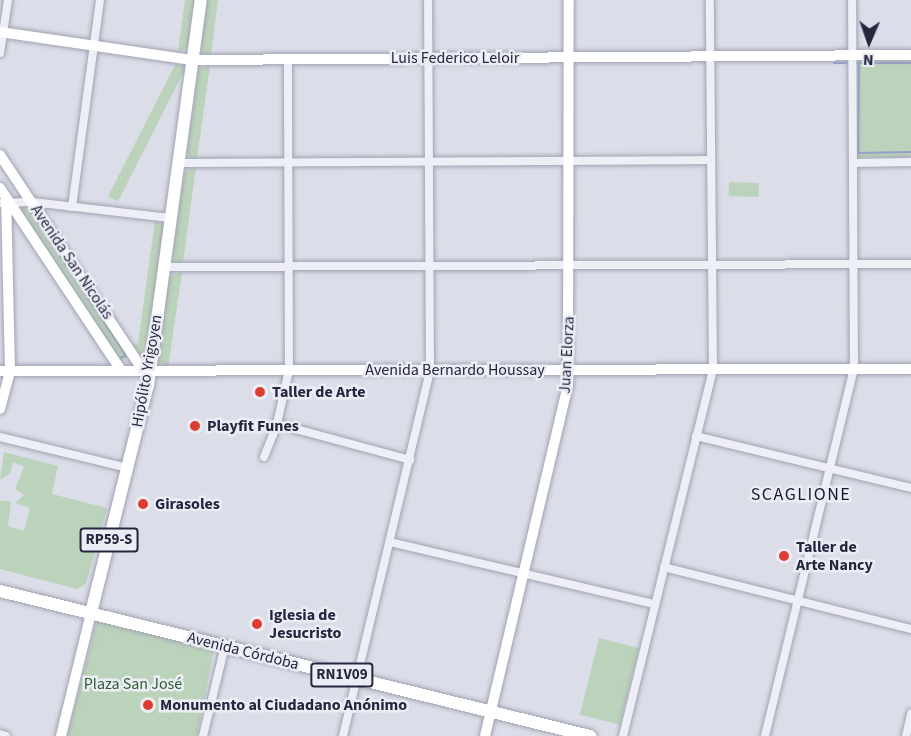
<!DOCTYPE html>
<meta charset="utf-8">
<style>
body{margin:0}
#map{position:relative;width:911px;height:736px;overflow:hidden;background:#dbdde8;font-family:"Source Sans 3",sans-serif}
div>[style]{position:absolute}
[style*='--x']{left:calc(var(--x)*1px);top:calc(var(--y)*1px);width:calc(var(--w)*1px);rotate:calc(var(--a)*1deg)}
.green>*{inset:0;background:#bcd3bb;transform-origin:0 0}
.stream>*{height:2px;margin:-1px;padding:0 1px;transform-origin:1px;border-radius:1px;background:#92a1cc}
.roads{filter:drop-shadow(0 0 2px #a0a3b2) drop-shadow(0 0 2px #a0a3b2)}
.street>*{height:8px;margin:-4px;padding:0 4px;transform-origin:4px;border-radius:4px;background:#eeeff6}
.secondary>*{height:10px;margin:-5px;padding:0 5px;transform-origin:5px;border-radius:5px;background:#fff}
.primary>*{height:12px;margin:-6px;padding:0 6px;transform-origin:6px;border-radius:6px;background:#fff}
.dots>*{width:16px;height:16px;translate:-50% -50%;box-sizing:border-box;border:3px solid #ebedf5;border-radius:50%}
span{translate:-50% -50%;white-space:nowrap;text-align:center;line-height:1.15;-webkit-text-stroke:5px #ebedf5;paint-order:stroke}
.shield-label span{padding:2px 4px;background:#ebedf5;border:2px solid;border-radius:4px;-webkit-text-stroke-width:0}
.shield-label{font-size:15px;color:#24283f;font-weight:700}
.street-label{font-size:16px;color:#24283f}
.poi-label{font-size:16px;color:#24283f;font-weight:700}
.left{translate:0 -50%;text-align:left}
.park-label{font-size:16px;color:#2f5d31}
.neighbourhood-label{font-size:18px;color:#161930;letter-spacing:1.5px}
.north{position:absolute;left:839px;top:12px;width:60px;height:60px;-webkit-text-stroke:4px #ebedf5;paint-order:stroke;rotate:182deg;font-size:16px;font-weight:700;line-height:24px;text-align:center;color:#24283f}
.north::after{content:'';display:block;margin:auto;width:21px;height:27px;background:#24283f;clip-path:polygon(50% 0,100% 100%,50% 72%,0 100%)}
</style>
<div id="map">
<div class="green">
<div style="clip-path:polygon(185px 0,196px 0,189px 48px,178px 52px)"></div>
<div style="clip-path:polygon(207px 0,218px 0,211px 55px,203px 53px,201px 47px)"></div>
<div style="left:911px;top:59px;width:98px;height:54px;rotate:90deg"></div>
<div style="left:177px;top:61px;width:11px;height:152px;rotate:27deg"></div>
<div style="clip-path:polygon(210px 65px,197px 159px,191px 159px,187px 153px,198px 69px)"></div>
<div style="clip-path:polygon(196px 167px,183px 263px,177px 263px,172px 258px,184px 172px)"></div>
<div style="left:729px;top:182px;width:30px;height:14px;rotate:2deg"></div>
<div style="clip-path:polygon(28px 205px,128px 357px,126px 359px,120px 361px,17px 207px)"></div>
<div style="clip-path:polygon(155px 221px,165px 225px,147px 357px,143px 358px,133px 345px,138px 343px)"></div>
<div style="clip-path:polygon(182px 272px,168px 368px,158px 361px,169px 277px)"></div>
<div style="clip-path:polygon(4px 452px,58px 466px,52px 494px,107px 508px,86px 584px,77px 589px,0 569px,0 501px,11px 501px,8px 526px,24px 531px,30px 508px,15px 503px,24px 495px,15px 489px,24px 467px,13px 462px,10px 473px,0 480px)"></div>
<div style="clip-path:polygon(97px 620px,214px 650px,197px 736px,67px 736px)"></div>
<div style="left:599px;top:638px;width:41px;height:79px;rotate:14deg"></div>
</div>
<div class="stream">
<div style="--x:834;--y:63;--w:12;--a:0"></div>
<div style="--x:856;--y:63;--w:55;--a:0"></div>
<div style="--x:859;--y:63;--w:90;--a:90.6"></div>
<div style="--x:858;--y:153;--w:53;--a:-1.1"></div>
<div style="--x:32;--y:213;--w:167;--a:56.5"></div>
<div style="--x:124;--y:352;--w:4;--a:76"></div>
<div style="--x:125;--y:356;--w:6;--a:162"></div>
</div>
<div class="roads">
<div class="street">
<div style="--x:0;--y:53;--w:54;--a:-81.4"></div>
<div style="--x:178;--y:163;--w:533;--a:-0.32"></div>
<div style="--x:853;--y:163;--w:58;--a:-1"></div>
<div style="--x:0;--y:203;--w:32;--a:-2"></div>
<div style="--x:32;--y:202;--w:139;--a:6.6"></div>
<div style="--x:72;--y:207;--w:209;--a:-82.3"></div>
<div style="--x:164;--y:267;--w:747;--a:-0.23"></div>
<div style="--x:277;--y:424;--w:138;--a:15.1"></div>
<div style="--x:696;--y:436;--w:221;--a:13.6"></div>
<div style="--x:0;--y:437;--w:132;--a:13.6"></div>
<div style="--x:264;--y:457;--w:35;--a:-68"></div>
<div style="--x:277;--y:424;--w:55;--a:-77.5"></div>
<div style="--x:289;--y:370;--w:311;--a:-90.2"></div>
<div style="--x:390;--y:542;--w:272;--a:13.2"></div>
<div style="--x:664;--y:567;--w:255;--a:14.1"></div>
<div style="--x:0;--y:734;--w:6;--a:18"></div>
<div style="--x:203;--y:736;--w:93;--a:-76.3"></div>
<div style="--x:343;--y:736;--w:376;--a:-76.6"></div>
<div style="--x:430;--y:370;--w:370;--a:-90.3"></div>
<div style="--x:623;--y:736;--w:377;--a:-76.2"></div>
<div style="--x:713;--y:370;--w:370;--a:-90.5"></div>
<div style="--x:765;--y:736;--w:378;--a:-76.4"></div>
<div style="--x:854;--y:369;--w:369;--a:-90.3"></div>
<div style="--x:906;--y:736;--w:23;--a:-77"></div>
</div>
<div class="secondary">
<div style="--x:0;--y:32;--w:194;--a:8.3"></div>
<div style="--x:192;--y:60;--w:719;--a:-0.4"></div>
<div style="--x:0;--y:155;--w:258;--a:56.4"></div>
<div style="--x:0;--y:188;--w:219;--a:56.4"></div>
<div style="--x:0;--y:371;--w:911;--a:-0.13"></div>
<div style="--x:0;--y:409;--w:39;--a:-75"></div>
<div style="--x:10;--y:371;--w:173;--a:-91.3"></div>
<div style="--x:61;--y:736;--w:127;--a:-76.3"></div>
<div style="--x:485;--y:736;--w:360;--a:-76.7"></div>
<div style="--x:568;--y:386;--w:386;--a:-89.9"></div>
</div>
<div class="primary">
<div style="--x:0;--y:591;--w:608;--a:13.81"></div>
<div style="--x:91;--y:613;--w:235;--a:-76"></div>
<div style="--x:148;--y:385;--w:389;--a:-82.2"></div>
</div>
</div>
<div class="dots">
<div style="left:260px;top:392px;background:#dd3d30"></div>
<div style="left:195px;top:426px;background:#dd3d30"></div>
<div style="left:143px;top:504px;background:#dd3d30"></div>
<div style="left:784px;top:556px;background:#dd3d30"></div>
<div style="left:257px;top:624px;background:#dd3d30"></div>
<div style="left:148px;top:705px;background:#dd3d30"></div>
</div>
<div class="shield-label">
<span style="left:109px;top:540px">RP59-S</span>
<span style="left:342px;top:675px">RN1V09</span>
</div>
<div class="street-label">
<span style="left:455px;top:58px">Luis Federico Leloir</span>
<span style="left:72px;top:262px;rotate:56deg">Avenida San Nicolás</span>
<span style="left:567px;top:355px;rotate:-87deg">Juan Elorza</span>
<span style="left:455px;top:370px">Avenida Bernardo Houssay</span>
<span style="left:147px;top:371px;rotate:-80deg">Hipólito Yrigoyen</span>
<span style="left:243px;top:651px;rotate:14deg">Avenida Córdoba</span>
</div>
<div class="poi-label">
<span class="left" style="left:272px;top:392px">Taller de Arte</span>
<span class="left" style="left:207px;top:426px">Playfit Funes</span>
<span class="left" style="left:155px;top:504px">Girasoles</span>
<span class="left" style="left:796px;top:556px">Taller de<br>Arte Nancy</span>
<span class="left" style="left:269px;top:624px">Iglesia de<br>Jesucristo</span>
<span class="left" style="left:160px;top:705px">Monumento al Ciudadano Anónimo</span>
</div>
<div class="park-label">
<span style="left:133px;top:684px">Plaza San José</span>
</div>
<div class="neighbourhood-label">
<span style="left:801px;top:495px">SCAGLIONE</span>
</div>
<div class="north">N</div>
</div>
